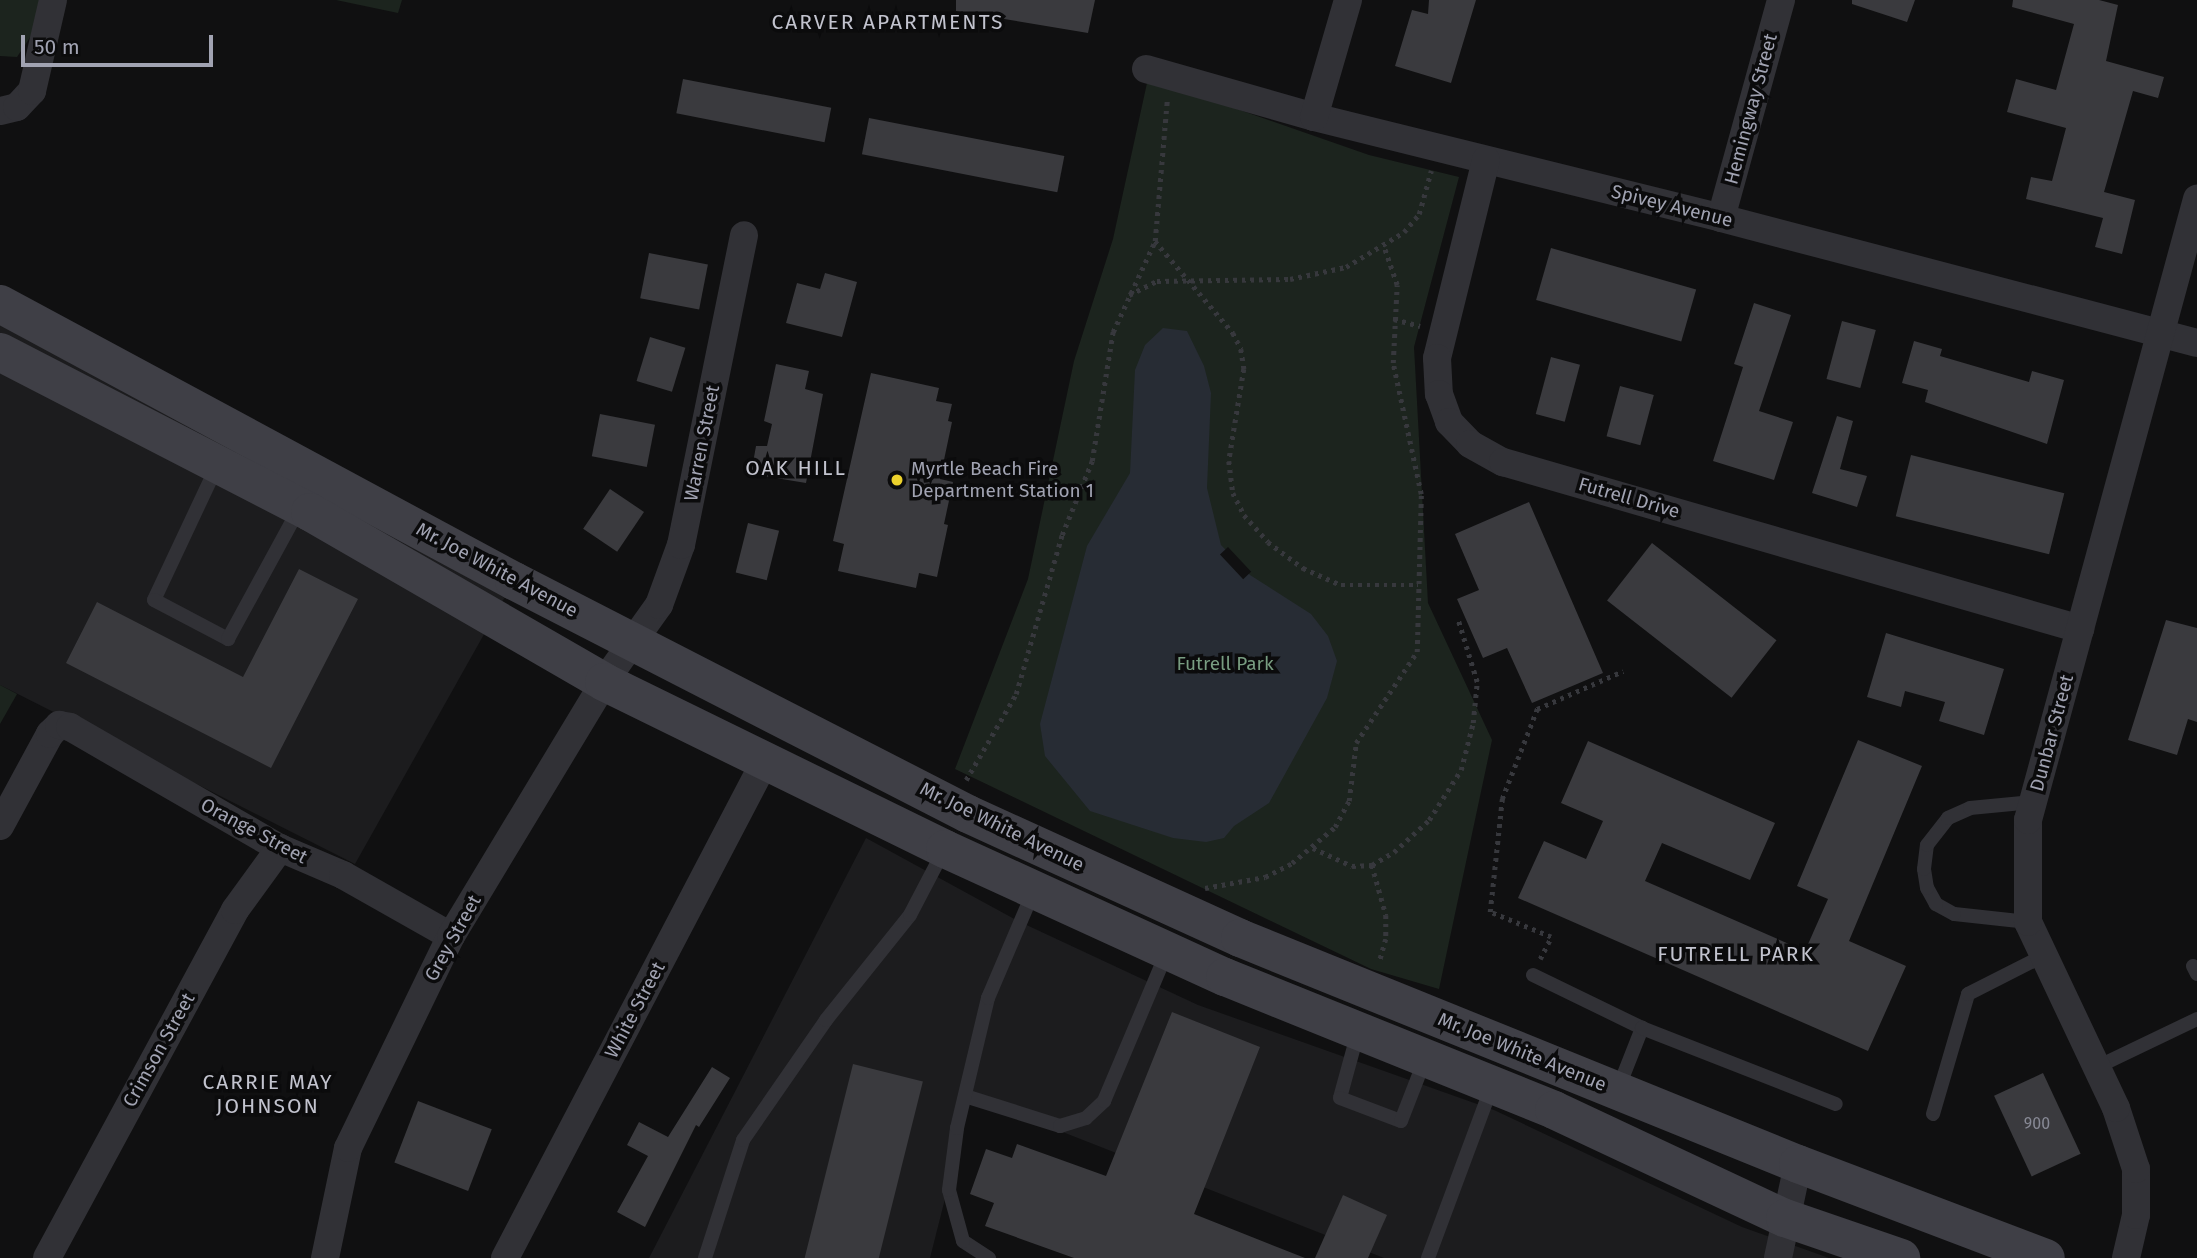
<!DOCTYPE html>
<style>
body{margin:0}
#map{position:relative;width:2197px;height:1258px;overflow:hidden;background:#101011;font-family:"Fira Sans",sans-serif}
div>[style]{position:absolute}
[style*='--x']{left:calc(var(--x)*1px);top:calc(var(--y)*1px);width:calc(var(--w)*1px);rotate:calc(var(--a)*1deg)}
.built>*{inset:0;background:#1c1c1e}
.green>*{inset:0;background:#1c241e}
.water>*{inset:0;background:#272c34}
.pier>*{inset:0;background:#101011;transform-origin:0 0}
.building>*{inset:0;background:#3a3a3e;transform-origin:0 0}
.path>*{height:4.5px;margin-top:-2.25px;transform-origin:0;background:repeating-linear-gradient(90deg,#37383d 0 3.5px,transparent 0 8.5px)}
.lane>*{height:14px;margin:-7px;padding:0 7px;transform-origin:7px;border-radius:7px;background:#313136}
.street>*{height:28px;margin:-14px;padding:0 14px;transform-origin:14px;border-radius:14px;background:#313136}
.secondary>*{height:38px;margin:-19px;padding:0 19px;transform-origin:19px;border-radius:19px;background:#3f3f46}
.dots>*{width:19px;height:19px;translate:-50% -50%;box-sizing:border-box;border:4px solid #0b0b0c;border-radius:50%}
span{translate:-50% -50%;white-space:nowrap;text-align:center;line-height:1.15;-webkit-text-stroke:7px #0b0b0c;paint-order:stroke}
.number-label{font-size:16px;color:#878995}
.number-label span{-webkit-text-stroke-width:0}
.street-label{font-size:19px;color:#a1a3b2}
.poi-label{font-size:19px;color:#a1a3b2}
.left{translate:0 -50%;text-align:left}
.park-label{font-size:19px;color:#789d81}
.neighbourhood-label{font-size:21px;color:#c2c3ce;letter-spacing:2px}
.scale{position:absolute;left:21px;top:35px;width:192px;height:32px;box-sizing:border-box;border:4px solid #a1a3b2;border-top:0;padding-left:9px;font-size:21px;line-height:24px;white-space:nowrap;color:#a1a3b2;-webkit-text-stroke:5px #0b0b0c;paint-order:stroke}
</style>
<div id="map">
<div class="built">
<div style="clip-path:polygon(0 304px,514px 581px,355px 864px,0 685px)"></div>
<div style="clip-path:polygon(866px 838px,1018px 921px,1198px 1005px,1494px 1110px,1742px 1227px,1829px 1258px,1384px 1258px,971px 1096px,930px 1258px,649px 1258px)"></div>
</div>
<div class="green">
<div style="clip-path:polygon(0 0,55px 0,17px 57px,0 56px)"></div>
<div style="clip-path:polygon(336px 0,402px 0,398px 13px)"></div>
<div style="clip-path:polygon(1147px 83px,1177px 88px,1369px 155px,1459px 177px,1414px 347px,1428px 603px,1492px 740px,1439px 989px,1371px 969px,955px 769px,1028px 579px,1074px 361px,1113px 239px)"></div>
<div style="clip-path:polygon(0 685px,17px 694px,0 724px)"></div>
</div>
<div class="water">
<div style="clip-path:polygon(1163px 328px,1187px 331px,1204px 366px,1211px 393px,1207px 488px,1221px 545px,1250px 575px,1311px 614px,1328px 636px,1337px 661px,1327px 698px,1269px 803px,1234px 826px,1224px 838px,1206px 842px,1173px 838px,1090px 811px,1045px 756px,1040px 724px,1087px 546px,1130px 473px,1135px 370px,1145px 345px)"></div>
</div>
<div class="pier">
<div style="left:1228px;top:547px;width:34px;height:11px;rotate:47deg"></div>
</div>
<div class="building">
<div style="clip-path:polygon(956px 0,1095px 0,1088px 33px,956px 11px)"></div>
<div style="clip-path:polygon(1429px 0,1476px 0,1451px 83px,1395px 66px,1412px 10px,1428px 14px)"></div>
<div style="clip-path:polygon(1852px 0,1915px 0,1907px 22px,1852px 4px)"></div>
<div style="clip-path:polygon(2013px 0,2099px 0,2118px 5px,2106px 61px,2164px 77px,2158px 98px,2133px 91px,2104px 192px,2135px 200px,2122px 254px,2095px 247px,2103px 218px,2026px 199px,2031px 177px,2052px 181px,2066px 128px,2007px 112px,2016px 79px,2056px 90px,2074px 24px,2012px 7px)"></div>
<div style="left:683px;top:79px;width:151px;height:35px;rotate:11deg"></div>
<div style="left:869px;top:118px;width:199px;height:37px;rotate:11deg"></div>
<div style="left:1551px;top:248px;width:151px;height:54px;rotate:16deg"></div>
<div style="left:649px;top:253px;width:60px;height:46px;rotate:11deg"></div>
<div style="clip-path:polygon(825px 273px,857px 282px,842px 337px,786px 323px,797px 283px,820px 289px)"></div>
<div style="clip-path:polygon(1754px 303px,1791px 315px,1759px 411px,1793px 422px,1774px 480px,1713px 461px,1743px 367px,1734px 364px)"></div>
<div style="left:1842px;top:321px;width:35px;height:60px;rotate:15deg"></div>
<div style="left:650px;top:337px;width:37px;height:46px;rotate:17deg"></div>
<div style="clip-path:polygon(1914px 341px,1942px 349px,1940px 356px,2029px 382px,2032px 371px,2064px 380px,2047px 444px,1925px 402px,1928px 390px,1902px 383px)"></div>
<div style="left:1551px;top:357px;width:30px;height:59px;rotate:15deg"></div>
<div style="clip-path:polygon(776px 364px,809px 371px,805px 389px,823px 394px,806px 483px,751px 474px,756px 446px,767px 446px,772px 424px,764px 421px)"></div>
<div style="clip-path:polygon(871px 373px,939px 388px,936px 401px,952px 404px,948px 421px,952px 422px,940px 479px,953px 482px,944px 524px,948px 525px,937px 577px,919px 573px,916px 588px,838px 571px,844px 544px,833px 541px)"></div>
<div style="left:1620px;top:386px;width:35px;height:52px;rotate:15deg"></div>
<div style="left:600px;top:414px;width:56px;height:43px;rotate:11deg"></div>
<div style="clip-path:polygon(1837px 416px,1853px 421px,1840px 469px,1867px 476px,1857px 507px,1812px 493px)"></div>
<div style="left:1911px;top:455px;width:158px;height:63px;rotate:14deg"></div>
<div style="left:610px;top:489px;width:41px;height:48px;rotate:34deg"></div>
<div style="clip-path:polygon(1529px 502px,1603px 673px,1532px 703px,1507px 648px,1483px 658px,1457px 599px,1479px 590px,1455px 534px)"></div>
<div style="left:748px;top:523px;width:32px;height:51px;rotate:14deg"></div>
<div style="left:1652px;top:543px;width:158px;height:73px;rotate:38deg"></div>
<div style="clip-path:polygon(299px 569px,358px 599px,271px 768px,66px 663px,97px 602px,243px 677px)"></div>
<div style="clip-path:polygon(2166px 620px,2197px 628px,2197px 722px,2188px 719px,2177px 755px,2128px 740px)"></div>
<div style="clip-path:polygon(1886px 633px,2004px 669px,1984px 735px,1939px 721px,1945px 702px,1905px 691px,1901px 707px,1867px 697px)"></div>
<div style="clip-path:polygon(1858px 740px,1922px 766px,1849px 941px,1906px 966px,1868px 1051px,1518px 898px,1544px 841px,1586px 859px,1603px 821px,1561px 803px,1588px 741px,1775px 823px,1750px 880px,1662px 843px,1645px 881px,1805px 951px,1828px 899px,1797px 886px)"></div>
<div style="clip-path:polygon(1172px 1012px,1260px 1047px,1194px 1214px,1305px 1258px,1074px 1258px,985px 1226px,994px 1203px,970px 1194px,986px 1149px,1012px 1158px,1017px 1144px,1106px 1176px)"></div>
<div style="left:853px;top:1064px;width:72px;height:200px;rotate:14deg"></div>
<div style="clip-path:polygon(712px 1067px,730px 1078px,699px 1127px,696px 1125px,645px 1227px,617px 1212px,648px 1156px,627px 1145px,639px 1122px,668px 1137px)"></div>
<div style="left:2043px;top:1073px;width:89px;height:54px;rotate:65deg"></div>
<div style="left:418px;top:1101px;width:79px;height:66px;rotate:21deg"></div>
<div style="clip-path:polygon(1343px 1195px,1387px 1215px,1368px 1258px,1315px 1258px)"></div>
</div>
<div class="path">
<div style="--x:1155;--y:241;--w:121;--a:49.7"></div>
<div style="--x:1233;--y:333;--w:18;--a:63"></div>
<div style="--x:1241;--y:349;--w:20;--a:81"></div>
<div style="--x:1244;--y:369;--w:93;--a:99.3"></div>
<div style="--x:1229;--y:461;--w:32;--a:83"></div>
<div style="--x:1233;--y:493;--w:25;--a:63"></div>
<div style="--x:1244;--y:515;--w:36;--a:48"></div>
<div style="--x:1268;--y:542;--w:44;--a:36.6"></div>
<div style="--x:1303;--y:568;--w:42;--a:24.1"></div>
<div style="--x:1341;--y:585;--w:77;--a:0"></div>
<div style="--x:1129;--y:295;--w:31;--a:-27"></div>
<div style="--x:1157;--y:281;--w:133;--a:-0.9"></div>
<div style="--x:1290;--y:279;--w:57;--a:-12.1"></div>
<div style="--x:1346;--y:267;--w:68;--a:-31.1"></div>
<div style="--x:1404;--y:232;--w:23;--a:-50"></div>
<div style="--x:1419;--y:214;--w:45;--a:-74.4"></div>
<div style="--x:1394;--y:319;--w:27;--a:15"></div>
<div style="--x:966;--y:780;--w:99;--a:-59.8"></div>
<div style="--x:1016;--y:694;--w:166;--a:-73.9"></div>
<div style="--x:1062;--y:535;--w:80;--a:-67.9"></div>
<div style="--x:1092;--y:461;--w:131;--a:-80.8"></div>
<div style="--x:1113;--y:332;--w:100;--a:-65.2"></div>
<div style="--x:1155;--y:241;--w:140;--a:-85.1"></div>
<div style="--x:1313;--y:848;--w:43;--a:24.8"></div>
<div style="--x:1352;--y:866;--w:20;--a:-3"></div>
<div style="--x:1372;--y:865;--w:26;--a:-31"></div>
<div style="--x:1394;--y:852;--w:47;--a:-42.4"></div>
<div style="--x:1429;--y:820;--w:59;--a:-57.4"></div>
<div style="--x:1461;--y:770;--w:49;--a:-75.7"></div>
<div style="--x:1473;--y:723;--w:41;--a:-84.4"></div>
<div style="--x:1477;--y:682;--w:65;--a:-107"></div>
<div style="--x:1372;--y:865;--w:52;--a:74.4"></div>
<div style="--x:1386;--y:915;--w:24;--a:90"></div>
<div style="--x:1386;--y:939;--w:25;--a:106"></div>
<div style="--x:1205;--y:888;--w:61;--a:-10.4"></div>
<div style="--x:1265;--y:877;--w:30;--a:-27"></div>
<div style="--x:1292;--y:863;--w:56;--a:-39.9"></div>
<div style="--x:1335;--y:827;--w:30;--a:-62"></div>
<div style="--x:1349;--y:801;--w:58;--a:-83.1"></div>
<div style="--x:1356;--y:743;--w:110;--a:-56.2"></div>
<div style="--x:1417;--y:652;--w:158;--a:-88.5"></div>
<div style="--x:1421;--y:494;--w:134;--a:-102.1"></div>
<div style="--x:1393;--y:363;--w:78;--a:-87.1"></div>
<div style="--x:1397;--y:285;--w:39;--a:-109"></div>
<div style="--x:1540;--y:959;--w:25;--a:-63"></div>
<div style="--x:1551;--y:937;--w:66;--a:-157.7"></div>
<div style="--x:1490;--y:912;--w:114;--a:-83.9"></div>
<div style="--x:1502;--y:799;--w:97;--a:-68.7"></div>
<div style="--x:1537;--y:709;--w:94;--a:-23.8"></div>
</div>
<div class="lane">
<div style="--x:217;--y:466;--w:148;--a:115.2"></div>
<div style="--x:154;--y:600;--w:84;--a:27.8"></div>
<div style="--x:228;--y:639;--w:150;--a:-61.4"></div>
<div style="--x:2028;--y:922;--w:74;--a:-173.8"></div>
<div style="--x:1954;--y:914;--w:21;--a:-151"></div>
<div style="--x:1936;--y:904;--w:18;--a:-119"></div>
<div style="--x:1927;--y:888;--w:19;--a:-99"></div>
<div style="--x:1924;--y:869;--w:24;--a:-83"></div>
<div style="--x:1927;--y:845;--w:34;--a:-52"></div>
<div style="--x:1948;--y:818;--w:24;--a:-24"></div>
<div style="--x:1970;--y:808;--w:63;--a:-5.4"></div>
<div style="--x:2193;--y:966;--w:9;--a:63"></div>
<div style="--x:1533;--y:975;--w:121;--a:25.9"></div>
<div style="--x:1358;--y:1032;--w:68;--a:105.3"></div>
<div style="--x:1340;--y:1098;--w:65;--a:20.7"></div>
<div style="--x:1401;--y:1121;--w:66;--a:-68.8"></div>
<div style="--x:2097;--y:1067;--w:111;--a:-25.6"></div>
<div style="--x:1618;--y:1089;--w:66;--a:-68.5"></div>
<div style="--x:1642;--y:1028;--w:208;--a:21.4"></div>
<div style="--x:965;--y:1096;--w:100;--a:17.5"></div>
<div style="--x:1060;--y:1126;--w:27;--a:-17"></div>
<div style="--x:1086;--y:1118;--w:25;--a:-43"></div>
<div style="--x:1104;--y:1101;--w:162;--a:-67.1"></div>
<div style="--x:1933;--y:1114;--w:125;--a:-73.7"></div>
<div style="--x:1968;--y:994;--w:84;--a:-26.9"></div>
<div style="--x:705;--y:1258;--w:124;--a:-72.1"></div>
<div style="--x:743;--y:1140;--w:146;--a:-55.3"></div>
<div style="--x:826;--y:1020;--w:134;--a:-51.3"></div>
<div style="--x:910;--y:915;--w:73;--a:-62.4"></div>
<div style="--x:989;--y:1258;--w:31;--a:-147"></div>
<div style="--x:963;--y:1241;--w:53;--a:-105.4"></div>
<div style="--x:949;--y:1190;--w:63;--a:-82.6"></div>
<div style="--x:957;--y:1128;--w:134;--a:-76.6"></div>
<div style="--x:988;--y:998;--w:117;--a:-66.9"></div>
<div style="--x:1428;--y:1258;--w:184;--a:-69.6"></div>
</div>
<div class="street">
<div style="--x:1146;--y:69;--w:175;--a:15.9"></div>
<div style="--x:1314;--y:117;--w:419;--a:13.9"></div>
<div style="--x:1721;--y:218;--w:492;--a:14.7"></div>
<div style="--x:0;--y:111;--w:17;--a:-13"></div>
<div style="--x:17;--y:107;--w:22;--a:-47"></div>
<div style="--x:32;--y:91;--w:93;--a:-77"></div>
<div style="--x:1314;--y:117;--w:122;--a:-73.8"></div>
<div style="--x:1486;--y:160;--w:204;--a:103.9"></div>
<div style="--x:1437;--y:358;--w:36;--a:87"></div>
<div style="--x:1439;--y:394;--w:30;--a:70"></div>
<div style="--x:1449;--y:422;--w:30;--a:46"></div>
<div style="--x:1470;--y:444;--w:38;--a:29"></div>
<div style="--x:1503;--y:462;--w:601;--a:16.14"></div>
<div style="--x:1721;--y:218;--w:226;--a:-74.6"></div>
<div style="--x:0;--y:826;--w:105;--a:-61.5"></div>
<div style="--x:50;--y:734;--w:13;--a:-45"></div>
<div style="--x:59;--y:725;--w:11;--a:10"></div>
<div style="--x:70;--y:727;--w:242;--a:30"></div>
<div style="--x:280;--y:848;--w:69;--a:23.2"></div>
<div style="--x:343;--y:875;--w:124;--a:29.5"></div>
<div style="--x:47;--y:1258;--w:396;--a:-61.6"></div>
<div style="--x:235;--y:910;--w:77;--a:-54"></div>
<div style="--x:325;--y:1258;--w:112;--a:-78.2"></div>
<div style="--x:348;--y:1148;--w:236;--a:-64.1"></div>
<div style="--x:451;--y:936;--w:297;--a:-58.9"></div>
<div style="--x:604;--y:682;--w:95;--a:-54.5"></div>
<div style="--x:659;--y:605;--w:64;--a:-69.9"></div>
<div style="--x:681;--y:545;--w:316;--a:-78.5"></div>
<div style="--x:505;--y:1258;--w:561;--a:-62.38"></div>
<div style="--x:1778;--y:1258;--w:96;--a:-78"></div>
<div style="--x:2126;--y:1258;--w:44;--a:-76.9"></div>
<div style="--x:2136;--y:1215;--w:46;--a:-90"></div>
<div style="--x:2136;--y:1169;--w:64;--a:-108.2"></div>
<div style="--x:2116;--y:1108;--w:206;--a:-115.3"></div>
<div style="--x:2028;--y:922;--w:102;--a:-90"></div>
<div style="--x:2028;--y:820;--w:644;--a:-74.78"></div>
</div>
<div class="secondary">
<div style="--x:0;--y:304;--w:584;--a:28.32"></div>
<div style="--x:514;--y:581;--w:510;--a:27.17"></div>
<div style="--x:968;--y:814;--w:299;--a:24.5"></div>
<div style="--x:1240;--y:938;--w:602;--a:22.05"></div>
<div style="--x:1798;--y:1164;--w:265;--a:20.8"></div>
<div style="--x:0;--y:352;--w:349;--a:27.3"></div>
<div style="--x:310;--y:512;--w:340;--a:30"></div>
<div style="--x:604;--y:682;--w:380;--a:26.1"></div>
<div style="--x:945;--y:849;--w:308;--a:24.6"></div>
<div style="--x:1225;--y:977;--w:355;--a:22"></div>
<div style="--x:1554;--y:1110;--w:255;--a:25.1"></div>
<div style="--x:1785;--y:1218;--w:123;--a:19"></div>
</div>
<div class="dots">
<div style="left:897px;top:480px;background:#ecd12c"></div>
</div>
<div class="number-label">
<span style="left:2037px;top:1124px">900</span>
</div>
<div class="street-label">
<span style="left:1751px;top:109px;rotate:-75deg">Hemingway Street</span>
<span style="left:1672px;top:206px;rotate:14deg">Spivey Avenue</span>
<span style="left:702px;top:443px;rotate:-79deg">Warren Street</span>
<span style="left:1629px;top:498px;rotate:16deg">Futrell Drive</span>
<span style="left:497px;top:570px;rotate:28deg">Mr. Joe White Avenue</span>
<span style="left:2052px;top:733px;rotate:-75deg">Dunbar Street</span>
<span style="left:1002px;top:827px;rotate:26deg">Mr. Joe White Avenue</span>
<span style="left:254px;top:831px;rotate:28deg">Orange Street</span>
<span style="left:453px;top:938px;rotate:-61deg">Grey Street</span>
<span style="left:635px;top:1010px;rotate:-62deg">White Street</span>
<span style="left:159px;top:1050px;rotate:-61deg">Crimson Street</span>
<span style="left:1522px;top:1052px;rotate:22deg">Mr. Joe White Avenue</span>
</div>
<div class="poi-label">
<span class="left" style="left:911px;top:480px">Myrtle Beach Fire<br>Department Station 1</span>
</div>
<div class="park-label">
<span style="left:1225px;top:664px">Futrell Park</span>
</div>
<div class="neighbourhood-label">
<span style="left:888px;top:22px">CARVER APARTMENTS</span>
<span style="left:796px;top:468px">OAK HILL</span>
<span style="left:1736px;top:954px">FUTRELL PARK</span>
<span style="left:268px;top:1094px">CARRIE MAY<br>JOHNSON</span>
</div>
<div class="scale">50 m</div>
</div>
